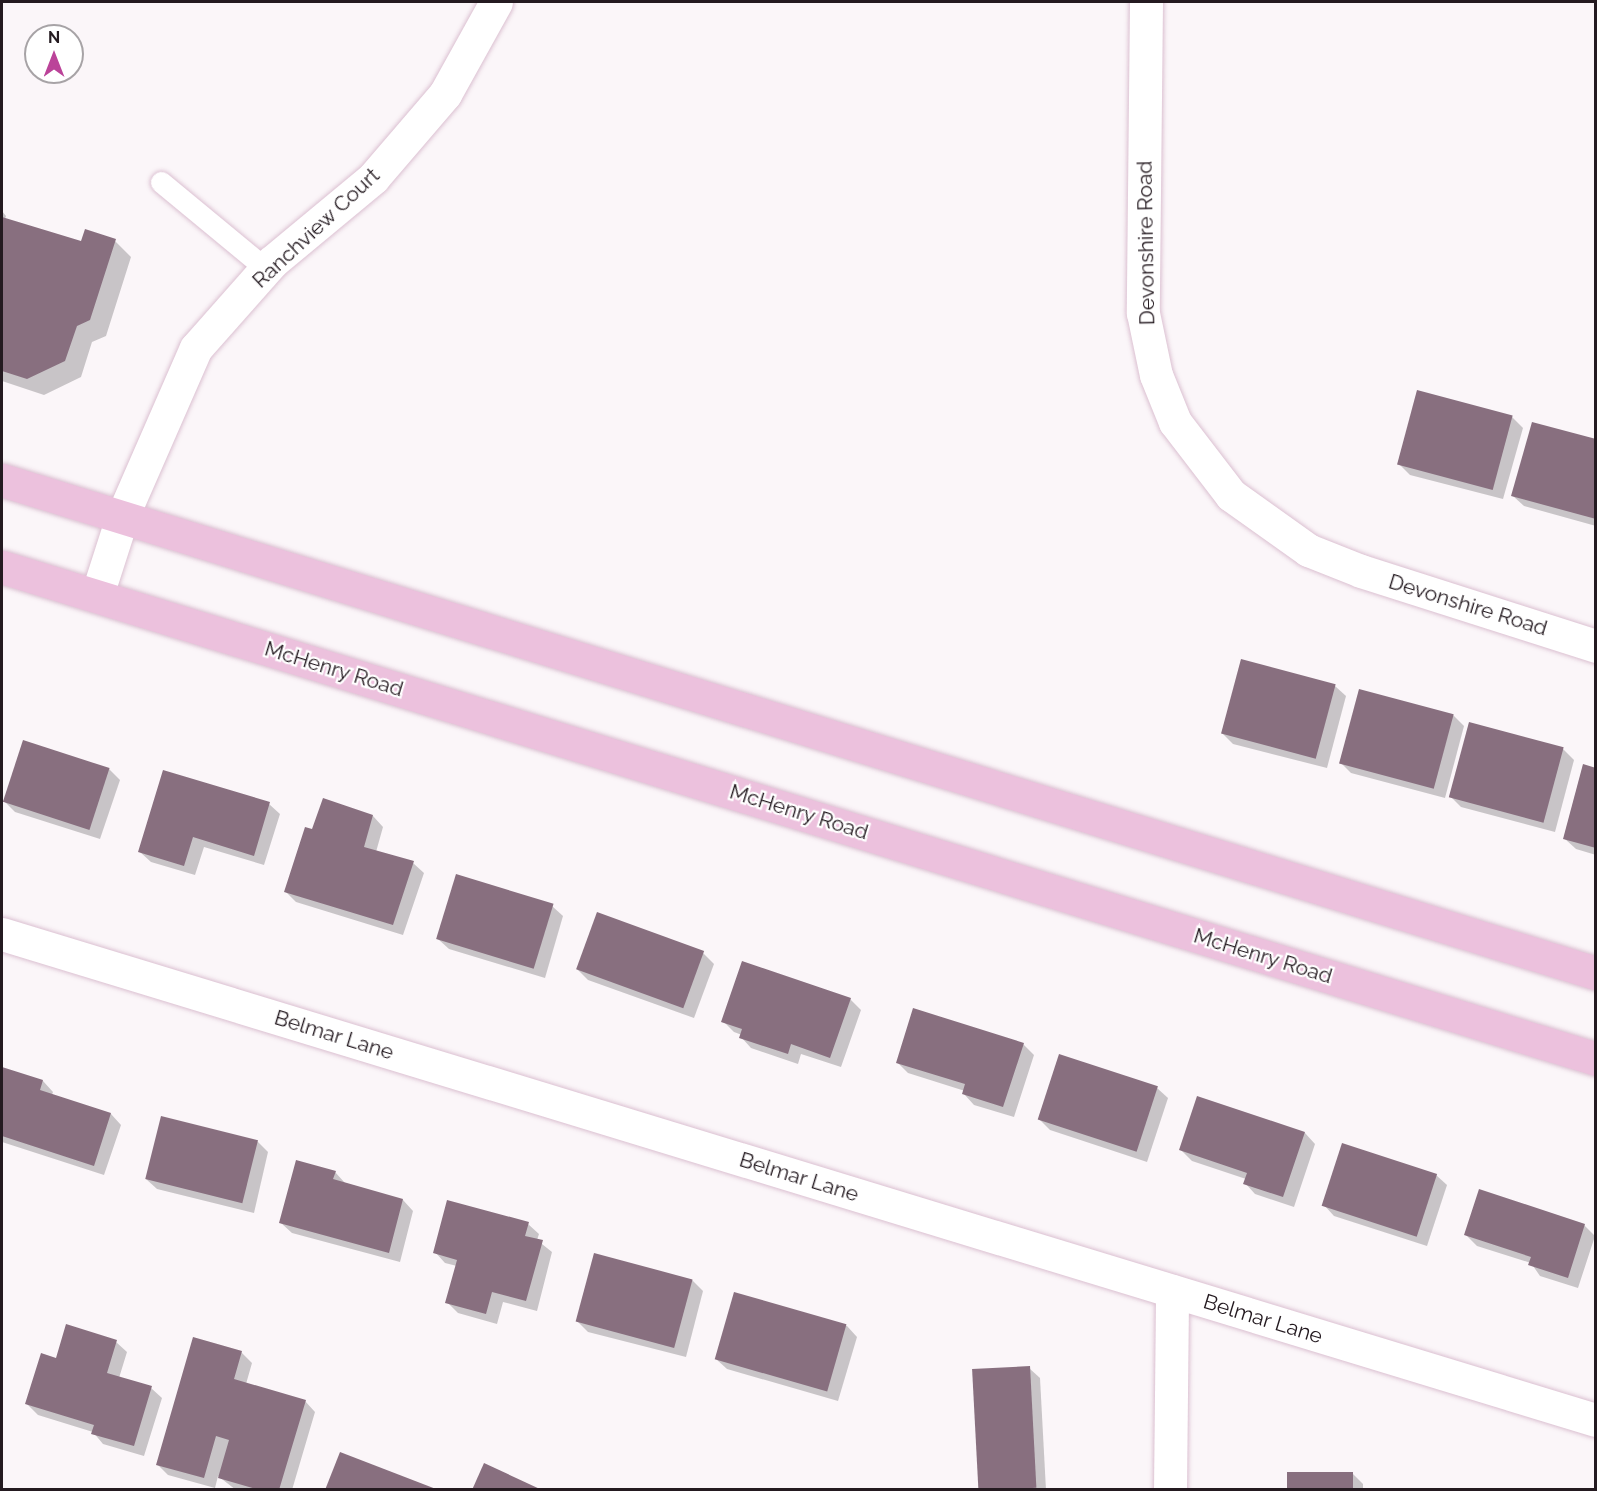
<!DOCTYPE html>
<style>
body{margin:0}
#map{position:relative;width:1597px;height:1491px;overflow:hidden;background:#fbf6f9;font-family:Raleway,sans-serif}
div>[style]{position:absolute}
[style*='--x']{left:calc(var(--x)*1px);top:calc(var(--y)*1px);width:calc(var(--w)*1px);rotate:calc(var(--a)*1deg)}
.shadow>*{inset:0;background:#0003}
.building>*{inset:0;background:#886f7f;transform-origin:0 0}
.roads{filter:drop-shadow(0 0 2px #dbc0d1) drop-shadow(0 0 2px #dbc0d1)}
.lane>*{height:21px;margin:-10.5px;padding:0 10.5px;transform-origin:10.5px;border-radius:10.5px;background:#fff}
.street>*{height:33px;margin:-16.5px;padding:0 16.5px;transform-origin:16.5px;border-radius:16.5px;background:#fff}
.primary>*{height:33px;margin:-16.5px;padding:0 16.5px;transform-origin:16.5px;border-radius:16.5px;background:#ecc1dd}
span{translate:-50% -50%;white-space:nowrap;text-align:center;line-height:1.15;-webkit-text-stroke:4.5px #fff;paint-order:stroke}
.street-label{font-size:21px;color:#241a20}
.frame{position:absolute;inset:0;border:3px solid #241a20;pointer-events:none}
.north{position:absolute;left:24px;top:24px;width:60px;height:60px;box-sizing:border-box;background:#fff;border:2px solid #a7a3a6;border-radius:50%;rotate:0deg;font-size:16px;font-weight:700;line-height:24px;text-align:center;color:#241a20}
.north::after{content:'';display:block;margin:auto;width:21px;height:27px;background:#bb4399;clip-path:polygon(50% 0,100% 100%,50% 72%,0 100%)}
</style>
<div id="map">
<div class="shadow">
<div style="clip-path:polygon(2px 211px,6px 216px,5px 219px,82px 243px,115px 241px,131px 257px,106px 336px,92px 342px,81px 377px,44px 395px,2px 381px)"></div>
<div style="clip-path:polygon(1512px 417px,1523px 428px,1503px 499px,1410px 475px,1399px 464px)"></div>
<div style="clip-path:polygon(1596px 441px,1596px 526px,1524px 506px,1513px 496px)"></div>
<div style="clip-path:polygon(1335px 686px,1346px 696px,1327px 768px,1233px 744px,1222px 733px)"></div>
<div style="clip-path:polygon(1453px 715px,1464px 726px,1445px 798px,1351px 773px,1340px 762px)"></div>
<div style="clip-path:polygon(1563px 749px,1574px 760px,1555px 832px,1461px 807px,1450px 796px)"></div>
<div style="clip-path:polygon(109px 769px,120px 780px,100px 839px,15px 812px,4px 801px)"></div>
<div style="clip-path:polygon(1596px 769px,1596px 855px,1576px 849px,1565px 839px)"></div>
<div style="clip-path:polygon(269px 804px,280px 814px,264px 865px,204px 847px,195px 875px,151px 862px,140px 852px)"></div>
<div style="clip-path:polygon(373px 816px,383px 827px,376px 852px,413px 863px,424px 873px,403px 935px,296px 902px,285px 891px,313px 831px)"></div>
<div style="clip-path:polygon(552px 906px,563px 916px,545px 978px,449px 949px,438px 939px)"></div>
<div style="clip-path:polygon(703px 953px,714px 964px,694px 1018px,588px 980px,577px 969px)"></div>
<div style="clip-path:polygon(850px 999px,861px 1010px,841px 1067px,801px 1054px,798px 1064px,751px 1048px,741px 1037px,742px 1035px,734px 1032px,723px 1021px)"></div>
<div style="clip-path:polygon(1023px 1044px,1034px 1055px,1014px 1117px,974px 1105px,964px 1094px,965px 1091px,908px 1073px,897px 1062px)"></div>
<div style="clip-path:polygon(3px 1069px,43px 1081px,53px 1092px,52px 1095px,111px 1114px,121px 1125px,104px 1175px,2px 1142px)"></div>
<div style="clip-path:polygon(1157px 1088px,1168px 1098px,1147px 1162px,1050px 1130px,1039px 1119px)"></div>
<div style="clip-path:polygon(162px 1118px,258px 1142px,268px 1152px,254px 1213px,157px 1189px,146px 1179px)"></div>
<div style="clip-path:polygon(1305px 1133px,1315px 1144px,1294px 1207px,1255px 1194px,1245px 1183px,1246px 1179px,1192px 1161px,1181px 1150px)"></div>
<div style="clip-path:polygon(335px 1172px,345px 1183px,403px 1200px,413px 1211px,400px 1262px,292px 1233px,281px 1223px)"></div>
<div style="clip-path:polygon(1436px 1175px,1447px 1185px,1427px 1246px,1334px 1216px,1324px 1205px)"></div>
<div style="clip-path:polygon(528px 1224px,539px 1234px,537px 1240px,552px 1252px,537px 1311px,503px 1302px,497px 1324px,458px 1313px,447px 1302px,457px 1266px,445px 1263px,435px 1252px)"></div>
<div style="clip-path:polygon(1584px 1225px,1595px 1236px,1578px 1288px,1540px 1276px,1531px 1263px,1477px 1246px,1466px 1235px)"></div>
<div style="clip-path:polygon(692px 1280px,703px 1291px,686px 1357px,588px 1332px,577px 1321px)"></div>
<div style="clip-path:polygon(735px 1294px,847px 1326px,857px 1337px,838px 1401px,727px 1369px,716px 1359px)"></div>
<div style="clip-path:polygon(116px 1342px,127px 1352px,119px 1378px,151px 1388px,162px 1398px,144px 1456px,103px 1444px,93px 1432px,38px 1415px,27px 1404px,57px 1359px)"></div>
<div style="clip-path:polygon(241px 1352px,252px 1363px,246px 1384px,305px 1401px,315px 1412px,292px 1490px,236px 1490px,218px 1476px,215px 1488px,168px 1475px,157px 1464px)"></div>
<div style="clip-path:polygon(1029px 1368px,1040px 1378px,1046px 1490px,979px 1490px)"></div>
<div style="clip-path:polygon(1352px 1473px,1363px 1484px,1363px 1490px,1288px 1490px)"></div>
</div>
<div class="building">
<div style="clip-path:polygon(2px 217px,81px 241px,85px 229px,116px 239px,90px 320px,77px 326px,65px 361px,27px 379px,2px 371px)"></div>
<div style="left:1417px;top:390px;width:99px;height:77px;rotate:15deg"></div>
<div style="clip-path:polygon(1532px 422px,1596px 439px,1596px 519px,1511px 496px)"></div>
<div style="left:1241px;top:659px;width:98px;height:77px;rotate:15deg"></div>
<div style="left:1359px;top:689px;width:98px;height:77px;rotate:15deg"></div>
<div style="left:1469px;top:722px;width:98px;height:78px;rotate:15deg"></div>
<div style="left:23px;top:740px;width:91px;height:65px;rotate:18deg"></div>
<div style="clip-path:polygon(1583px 764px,1596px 768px,1596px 848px,1563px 839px)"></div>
<div style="clip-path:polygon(163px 770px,270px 802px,254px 856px,193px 837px,184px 866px,138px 852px)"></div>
<div style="clip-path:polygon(323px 798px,373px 815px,364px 847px,414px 861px,393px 925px,284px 892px,305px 827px,312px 829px)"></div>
<div style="left:456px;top:874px;width:102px;height:68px;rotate:17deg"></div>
<div style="left:597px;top:912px;width:114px;height:61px;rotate:20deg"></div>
<div style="clip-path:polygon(742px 961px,851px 998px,830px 1058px,791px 1044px,788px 1054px,739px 1038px,742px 1029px,721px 1022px)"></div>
<div style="clip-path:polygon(913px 1008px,1024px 1043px,1003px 1107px,962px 1094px,965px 1084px,896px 1063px)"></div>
<div style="left:1059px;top:1054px;width:104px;height:69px;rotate:18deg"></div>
<div style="clip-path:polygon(2px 1067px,43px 1080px,40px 1090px,111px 1113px,94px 1166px,2px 1136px)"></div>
<div style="clip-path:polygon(1197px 1096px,1305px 1132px,1283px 1197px,1243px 1184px,1247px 1173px,1179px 1150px)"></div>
<div style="left:161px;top:1116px;width:100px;height:65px;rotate:14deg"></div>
<div style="left:1342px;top:1143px;width:100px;height:66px;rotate:18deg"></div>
<div style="clip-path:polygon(296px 1160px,336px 1171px,333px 1179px,403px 1199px,389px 1253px,279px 1223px)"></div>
<div style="clip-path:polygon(1479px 1189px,1585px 1224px,1568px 1278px,1528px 1265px,1531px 1257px,1464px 1235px)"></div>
<div style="clip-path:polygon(447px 1200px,529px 1222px,525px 1236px,543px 1240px,526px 1301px,492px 1292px,486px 1314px,445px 1303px,457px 1260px,433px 1253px)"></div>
<div style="left:594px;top:1253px;width:102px;height:71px;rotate:15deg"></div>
<div style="left:734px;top:1292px;width:117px;height:70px;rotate:16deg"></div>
<div style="clip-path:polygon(66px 1324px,117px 1340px,107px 1373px,152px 1386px,134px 1446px,91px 1434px,94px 1425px,25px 1404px,41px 1353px,56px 1358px)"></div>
<div style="clip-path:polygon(193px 1337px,242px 1351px,234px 1379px,306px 1400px,279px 1490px,259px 1490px,218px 1478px,229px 1440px,216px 1436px,204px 1478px,156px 1465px)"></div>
<div style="left:1030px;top:1366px;width:122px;height:58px;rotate:87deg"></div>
<div style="clip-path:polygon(340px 1452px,436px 1489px,436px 1490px,325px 1490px)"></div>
<div style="clip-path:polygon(484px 1463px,542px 1490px,472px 1490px)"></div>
<div style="left:1353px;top:1472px;width:18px;height:66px;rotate:90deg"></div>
</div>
<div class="roads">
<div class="lane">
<div style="--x:161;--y:182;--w:136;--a:39.6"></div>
</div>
<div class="street">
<div style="--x:1146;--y:2;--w:311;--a:90.6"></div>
<div style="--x:1143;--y:313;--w:63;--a:78.2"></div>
<div style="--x:1156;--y:375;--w:51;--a:68"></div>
<div style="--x:1175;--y:422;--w:92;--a:52.5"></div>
<div style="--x:1231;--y:495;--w:95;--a:35.5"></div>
<div style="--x:1308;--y:550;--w:57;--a:21.6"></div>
<div style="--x:1361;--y:571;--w:247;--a:17.7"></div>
<div style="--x:97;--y:595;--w:82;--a:-72.2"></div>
<div style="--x:122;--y:517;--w:184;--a:-66.4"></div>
<div style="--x:196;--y:348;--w:115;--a:-48.5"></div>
<div style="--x:272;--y:262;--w:131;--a:-39.7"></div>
<div style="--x:373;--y:178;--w:111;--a:-49.4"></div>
<div style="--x:445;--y:94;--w:105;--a:-61"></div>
<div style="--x:2;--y:934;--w:1666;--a:16.96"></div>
<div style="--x:1170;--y:1490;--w:199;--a:-89.4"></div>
</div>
<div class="primary">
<div style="--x:2;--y:480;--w:1668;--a:17.19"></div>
<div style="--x:2;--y:567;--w:1668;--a:17.15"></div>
</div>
</div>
<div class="street-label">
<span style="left:316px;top:228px;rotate:-43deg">Ranchview Court</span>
<span style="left:1146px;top:243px;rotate:-91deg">Devonshire Road</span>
<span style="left:1468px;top:605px;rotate:17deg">Devonshire Road</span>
<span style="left:334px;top:669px;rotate:17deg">McHenry Road</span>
<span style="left:799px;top:812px;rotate:17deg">McHenry Road</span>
<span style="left:1263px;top:956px;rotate:17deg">McHenry Road</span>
<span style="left:334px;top:1035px;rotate:17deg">Belmar Lane</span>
<span style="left:799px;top:1177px;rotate:17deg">Belmar Lane</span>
<span style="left:1263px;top:1319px;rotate:17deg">Belmar Lane</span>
</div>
<div class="frame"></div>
<div class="north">N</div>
</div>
